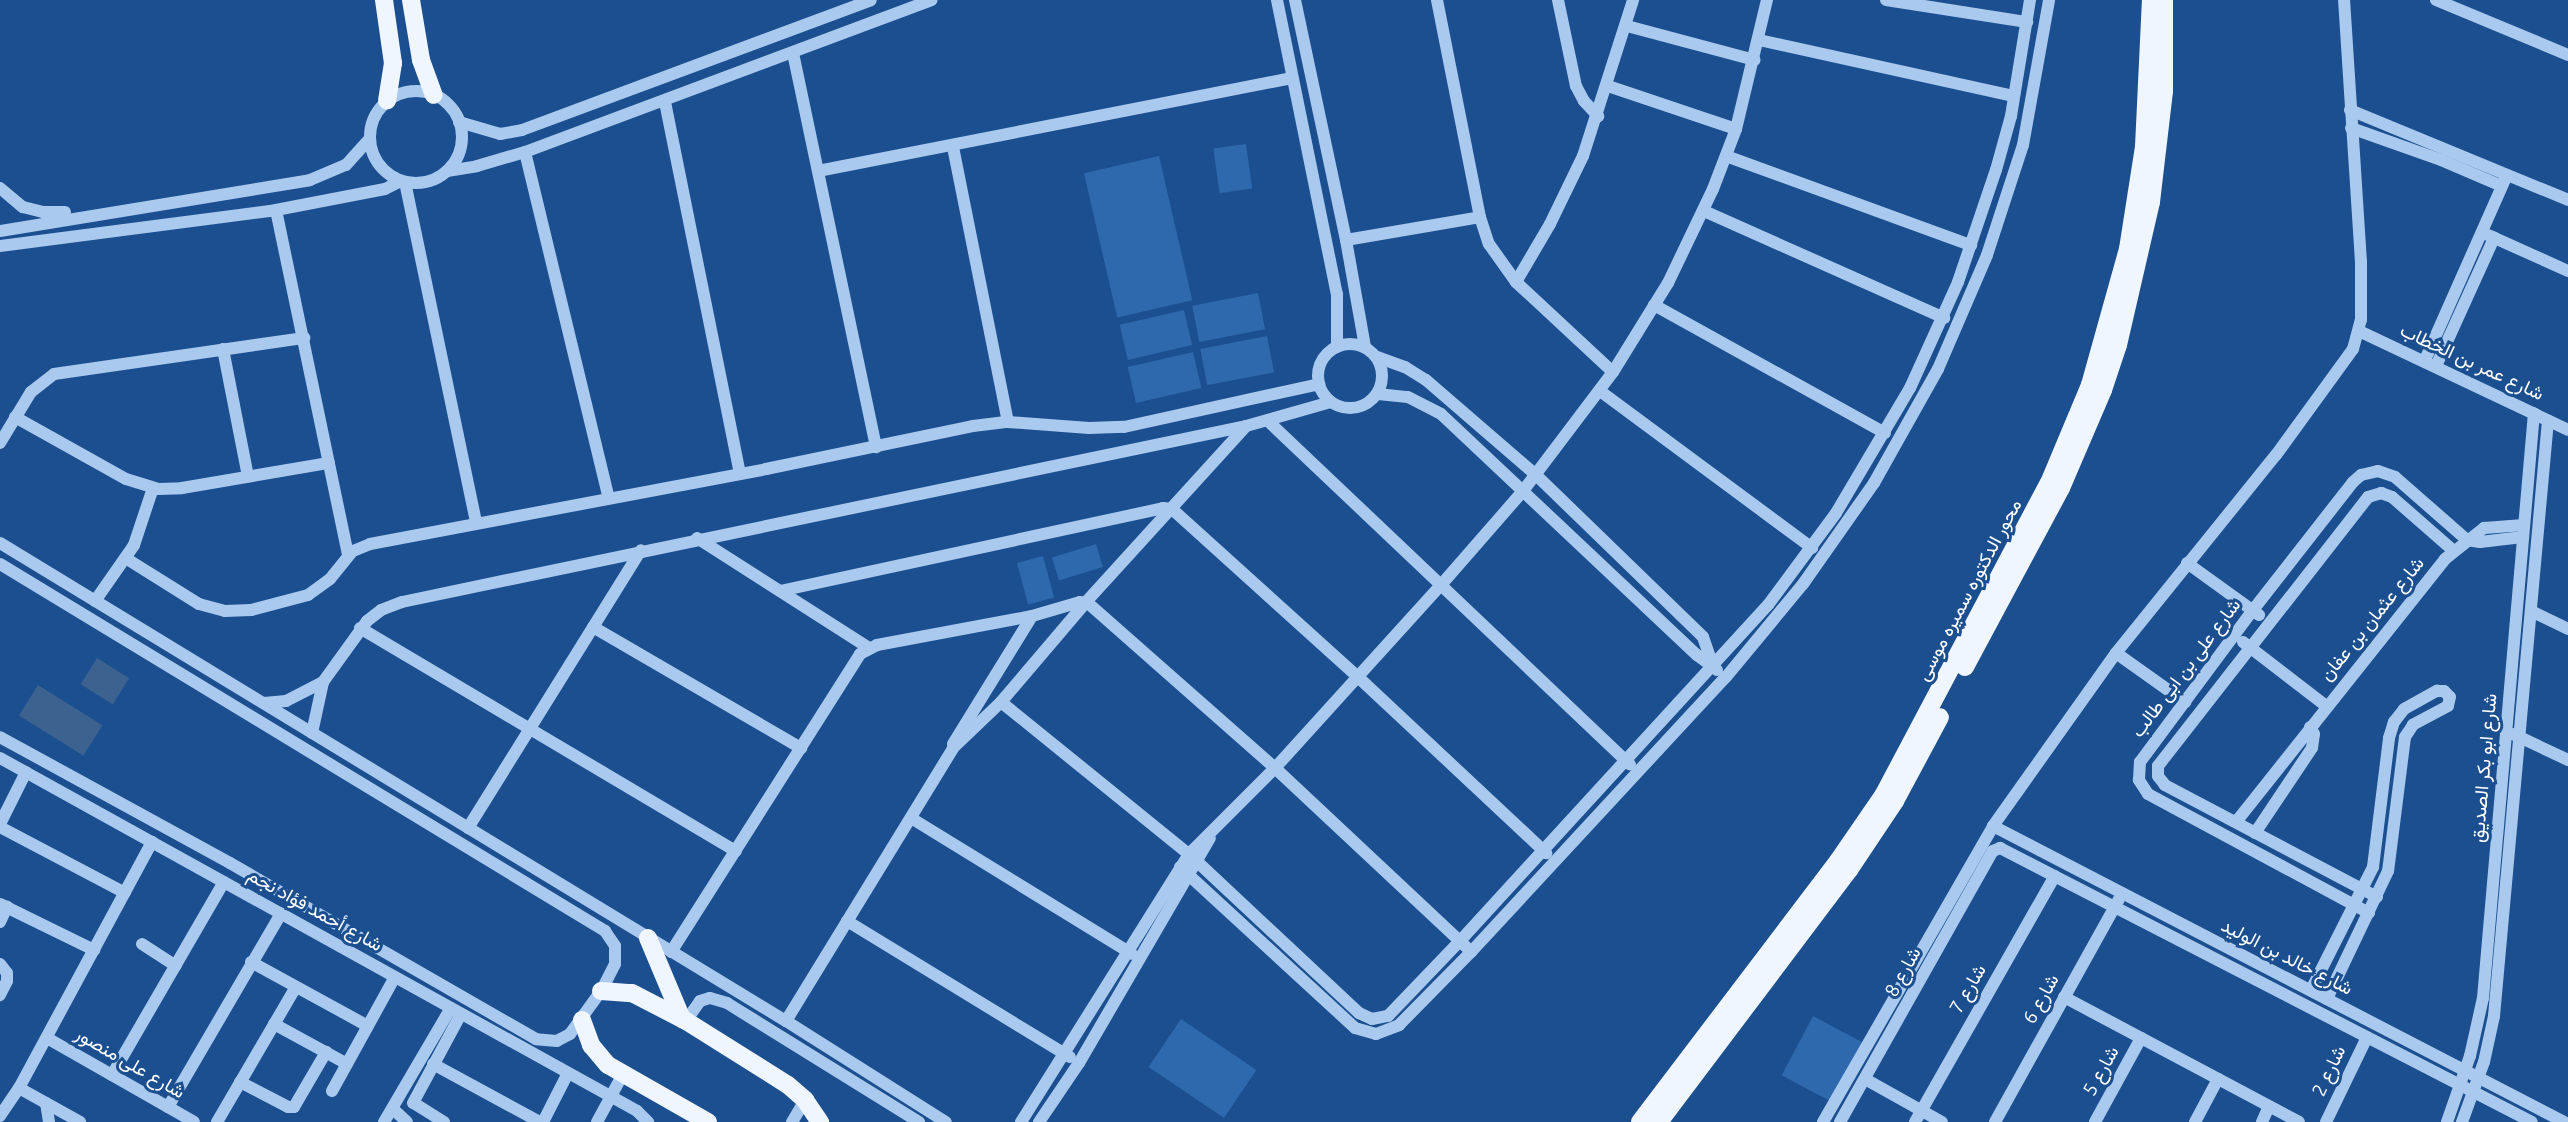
<!DOCTYPE html>
<meta charset="utf-8">
<style>
body{margin:0}
#map{position:relative;width:2568px;height:1122px;overflow:hidden;background:#1b4f8f;font-family:Ubuntu,Vazirmatn,sans-serif}
div>[style]{position:absolute}
[style*='--x']{left:calc(var(--x)*1px);top:calc(var(--y)*1px);width:calc(var(--w)*1px);rotate:calc(var(--a)*1deg)}
.green>*{inset:0;background:#2e69ad;transform-origin:0 0}
.water>*{inset:0;background:#3c6290;transform-origin:0 0}
.minor>*{height:12px;margin:-6px;padding:0 6px;transform-origin:6px;border-radius:6px;background:#a9c9ee}
.minor>.ring{margin:-6px;padding:0;box-sizing:content-box;background:none;border:12px solid #a9c9ee;border-radius:50%}
.major>*{height:18px;margin:-9px;padding:0 9px;transform-origin:9px;border-radius:9px;background:#f0f6ff}
span{translate:-50% -50%;white-space:nowrap;text-align:center;line-height:1.15;-webkit-text-stroke:6px #1b4f8f;paint-order:stroke}
.street-label{font-size:19px;color:#fff}
</style>
<div id="map">
<div class="green">
<div style="left:1246px;top:144px;width:45px;height:33px;rotate:82deg"></div>
<div style="left:1159px;top:156px;width:148px;height:77px;rotate:77deg"></div>
<div style="left:1258px;top:293px;width:37px;height:67px;rotate:79deg"></div>
<div style="left:1184px;top:310px;width:36px;height:66px;rotate:77deg"></div>
<div style="left:1267px;top:336px;width:37px;height:68px;rotate:79deg"></div>
<div style="left:1193px;top:352px;width:37px;height:67px;rotate:77deg"></div>
<div style="left:1096px;top:544px;width:24px;height:46px;rotate:73deg"></div>
<div style="left:1043px;top:556px;width:43px;height:27px;rotate:75deg"></div>
<div style="left:1813px;top:1016px;width:58px;height:67px;rotate:28deg"></div>
<div style="left:1181px;top:1019px;width:91px;height:58px;rotate:34deg"></div>
</div>
<div class="water">
<div style="left:97px;top:658px;width:38px;height:31px;rotate:32deg"></div>
<div style="left:38px;top:685px;width:76px;height:36px;rotate:32deg"></div>
</div>
<div class="minor">
<div style="--x:1277;--y:0;--w:300;--a:78.5"></div>
<div style="--x:1337;--y:294;--w:53;--a:90"></div>
<div style="--x:1295;--y:0;--w:245;--a:78"></div>
<div style="--x:1346;--y:240;--w:109;--a:79.9"></div>
<div style="--x:1437;--y:0;--w:221;--a:78.8"></div>
<div style="--x:1480;--y:217;--w:28;--a:72"></div>
<div style="--x:1489;--y:244;--w:47;--a:54.6"></div>
<div style="--x:1516;--y:282;--w:132;--a:42.9"></div>
<div style="--x:1558;--y:0;--w:88;--a:78.2"></div>
<div style="--x:1576;--y:86;--w:17;--a:62"></div>
<div style="--x:1584;--y:101;--w:21;--a:47"></div>
<div style="--x:1886;--y:0;--w:143;--a:8.9"></div>
<div style="--x:2436;--y:0;--w:143;--a:22.6"></div>
<div style="--x:1627;--y:26;--w:132;--a:14.9"></div>
<div style="--x:1759;--y:40;--w:261;--a:12.4"></div>
<div style="--x:793;--y:53;--w:403;--a:78.1"></div>
<div style="--x:1608;--y:86;--w:135;--a:18.6"></div>
<div class="ring" style="left:370px;top:91px;width:80px;height:80px"></div>
<div style="--x:665;--y:102;--w:379;--a:78.6"></div>
<div style="--x:2350;--y:110;--w:236;--a:22.4"></div>
<div style="--x:459;--y:122;--w:43;--a:16.3"></div>
<div style="--x:500;--y:134;--w:22;--a:-10"></div>
<div style="--x:522;--y:130;--w:372;--a:-20.4"></div>
<div style="--x:2351;--y:128;--w:96;--a:19.6"></div>
<div style="--x:2441;--y:160;--w:66;--a:23.1"></div>
<div style="--x:953;--y:147;--w:280;--a:78.7"></div>
<div style="--x:525;--y:152;--w:356;--a:76.4"></div>
<div style="--x:1726;--y:156;--w:261;--a:20"></div>
<div style="--x:447;--y:171;--w:30;--a:-9"></div>
<div style="--x:477;--y:166;--w:50;--a:-16.3"></div>
<div style="--x:525;--y:152;--w:434;--a:-20.5"></div>
<div style="--x:818;--y:171;--w:483;--a:-11.1"></div>
<div style="--x:405;--y:182;--w:348;--a:78.2"></div>
<div style="--x:0;--y:188;--w:30;--a:40"></div>
<div style="--x:23;--y:207;--w:21;--a:14"></div>
<div style="--x:43;--y:212;--w:22;--a:0"></div>
<div style="--x:276;--y:210;--w:353;--a:78.2"></div>
<div style="--x:1704;--y:211;--w:263;--a:24"></div>
<div style="--x:0;--y:231;--w:314;--a:-9.3"></div>
<div style="--x:310;--y:180;--w:39;--a:-23"></div>
<div style="--x:346;--y:165;--w:36;--a:-48"></div>
<div style="--x:2488;--y:235;--w:88;--a:24.2"></div>
<div style="--x:1346;--y:240;--w:136;--a:-9.7"></div>
<div style="--x:0;--y:246;--w:278;--a:-7.4"></div>
<div style="--x:276;--y:210;--w:111;--a:-10.9"></div>
<div style="--x:385;--y:189;--w:18;--a:-27"></div>
<div style="--x:1516;--y:282;--w:67;--a:-59.6"></div>
<div style="--x:1550;--y:224;--w:76;--a:-64.1"></div>
<div style="--x:1583;--y:156;--w:164;--a:-72.2"></div>
<div style="--x:1654;--y:305;--w:264;--a:29"></div>
<div style="--x:2359;--y:331;--w:231;--a:25.3"></div>
<div class="ring" style="left:1318px;top:344px;width:52px;height:52px"></div>
<div style="--x:223;--y:349;--w:130;--a:78.9"></div>
<div style="--x:1377;--y:357;--w:30;--a:20"></div>
<div style="--x:1405;--y:367;--w:25;--a:32"></div>
<div style="--x:1426;--y:380;--w:144;--a:40.8"></div>
<div style="--x:1535;--y:474;--w:234;--a:44.1"></div>
<div style="--x:1703;--y:637;--w:31;--a:71"></div>
<div style="--x:2425;--y:360;--w:202;--a:-66.1"></div>
<div style="--x:2436;--y:366;--w:141;--a:-65.6"></div>
<div style="--x:1600;--y:391;--w:264;--a:36.5"></div>
<div style="--x:1378;--y:394;--w:30;--a:6"></div>
<div style="--x:1408;--y:397;--w:37;--a:27"></div>
<div style="--x:1441;--y:414;--w:352;--a:43.3"></div>
<div style="--x:1697;--y:655;--w:25;--a:37"></div>
<div style="--x:15;--y:417;--w:127;--a:29.2"></div>
<div style="--x:126;--y:479;--w:34;--a:17"></div>
<div style="--x:159;--y:489;--w:23;--a:-2"></div>
<div style="--x:182;--y:488;--w:149;--a:-9.7"></div>
<div style="--x:1268;--y:421;--w:499;--a:43.5"></div>
<div style="--x:0;--y:443;--w:60;--a:-58.7"></div>
<div style="--x:31;--y:392;--w:29;--a:-38"></div>
<div style="--x:54;--y:374;--w:253;--a:-8.2"></div>
<div style="--x:697;--y:538;--w:204;--a:32.6"></div>
<div style="--x:2467;--y:540;--w:13;--a:9"></div>
<div style="--x:2480;--y:542;--w:43;--a:-6.6"></div>
<div style="--x:0;--y:543;--w:920;--a:31.31"></div>
<div style="--x:786;--y:1021;--w:189;--a:32.3"></div>
<div style="--x:127;--y:559;--w:85;--a:32"></div>
<div style="--x:199;--y:604;--w:27;--a:15"></div>
<div style="--x:225;--y:611;--w:26;--a:-2"></div>
<div style="--x:251;--y:610;--w:59;--a:-14.7"></div>
<div style="--x:308;--y:595;--w:27;--a:-36"></div>
<div style="--x:330;--y:579;--w:36;--a:-51"></div>
<div style="--x:353;--y:551;--w:18;--a:-22"></div>
<div style="--x:370;--y:544;--w:403;--a:-10.7"></div>
<div style="--x:766;--y:469;--w:211;--a:-11.7"></div>
<div style="--x:973;--y:426;--w:35;--a:-7"></div>
<div style="--x:1008;--y:422;--w:81;--a:4.2"></div>
<div style="--x:1089;--y:428;--w:35;--a:-2"></div>
<div style="--x:1124;--y:427;--w:200;--a:-12.4"></div>
<div style="--x:2187;--y:563;--w:89;--a:35.8"></div>
<div style="--x:0;--y:564;--w:708;--a:31.24"></div>
<div style="--x:605;--y:931;--w:18;--a:56"></div>
<div style="--x:615;--y:946;--w:18;--a:90"></div>
<div style="--x:615;--y:964;--w:30;--a:117"></div>
<div style="--x:601;--y:991;--w:53;--a:125.8"></div>
<div style="--x:570;--y:1034;--w:15;--a:152"></div>
<div style="--x:557;--y:1041;--w:21;--a:-175"></div>
<div style="--x:536;--y:1039;--w:353;--a:-150.1"></div>
<div style="--x:230;--y:863;--w:262;--a:-151.3"></div>
<div style="--x:780;--y:591;--w:392;--a:-12.2"></div>
<div style="--x:1163;--y:508;--w:9;--a:6"></div>
<div style="--x:1172;--y:509;--w:251;--a:42.1"></div>
<div style="--x:1358;--y:677;--w:258;--a:43.1"></div>
<div style="--x:95;--y:601;--w:68;--a:-55.1"></div>
<div style="--x:134;--y:545;--w:60;--a:-71.6"></div>
<div style="--x:2531;--y:611;--w:41;--a:25.9"></div>
<div style="--x:593;--y:627;--w:241;--a:30.2"></div>
<div style="--x:360;--y:628;--w:437;--a:30.7"></div>
<div style="--x:2243;--y:642;--w:105;--a:37.6"></div>
<div style="--x:2116;--y:653;--w:85;--a:35.4"></div>
<div style="--x:1001;--y:702;--w:242;--a:39"></div>
<div style="--x:1189;--y:854;--w:233;--a:43.1"></div>
<div style="--x:1359;--y:1013;--w:14;--a:25"></div>
<div style="--x:1372;--y:1019;--w:16;--a:-11"></div>
<div style="--x:1388;--y:1016;--w:104;--a:-46.2"></div>
<div style="--x:1460;--y:941;--w:456;--a:-47.5"></div>
<div style="--x:1768;--y:605;--w:114;--a:-53.5"></div>
<div style="--x:1836;--y:513;--w:145;--a:-59.4"></div>
<div style="--x:1910;--y:388;--w:116;--a:-65.6"></div>
<div style="--x:1958;--y:282;--w:118;--a:-71.3"></div>
<div style="--x:1996;--y:170;--w:56;--a:-74.5"></div>
<div style="--x:2011;--y:116;--w:118;--a:-80.7"></div>
<div style="--x:264;--y:703;--w:22;--a:-5"></div>
<div style="--x:286;--y:701;--w:42;--a:-27.2"></div>
<div style="--x:312;--y:733;--w:52;--a:-77.8"></div>
<div style="--x:323;--y:682;--w:75;--a:-54.2"></div>
<div style="--x:367;--y:621;--w:18;--a:-38"></div>
<div style="--x:381;--y:610;--w:22;--a:-21"></div>
<div style="--x:402;--y:602;--w:862;--a:-11.78"></div>
<div style="--x:1246;--y:426;--w:88;--a:-15.8"></div>
<div style="--x:2513;--y:734;--w:61;--a:25.3"></div>
<div style="--x:953;--y:744;--w:150;--a:-58.3"></div>
<div style="--x:0;--y:758;--w:728;--a:28.99"></div>
<div style="--x:637;--y:1111;--w:16;--a:45"></div>
<div style="--x:911;--y:818;--w:259;--a:31.6"></div>
<div style="--x:2236;--y:822;--w:336;--a:-51.5"></div>
<div style="--x:2445;--y:559;--w:50;--a:-38.5"></div>
<div style="--x:2484;--y:528;--w:40;--a:-4.3"></div>
<div style="--x:0;--y:824;--w:58;--a:-63.4"></div>
<div style="--x:1993;--y:826;--w:643;--a:27.4"></div>
<div style="--x:0;--y:827;--w:141;--a:27.8"></div>
<div style="--x:468;--y:828;--w:327;--a:-58.1"></div>
<div style="--x:2255;--y:833;--w:102;--a:-56.2"></div>
<div style="--x:2312;--y:748;--w:14;--a:-82"></div>
<div style="--x:2314;--y:734;--w:8;--a:-120"></div>
<div style="--x:1180;--y:867;--w:238;--a:42.6"></div>
<div style="--x:1355;--y:1028;--w:22;--a:16"></div>
<div style="--x:1376;--y:1034;--w:25;--a:-21"></div>
<div style="--x:1399;--y:1025;--w:103;--a:-45.4"></div>
<div style="--x:1471;--y:952;--w:375;--a:-47.2"></div>
<div style="--x:1726;--y:677;--w:121;--a:-50.4"></div>
<div style="--x:1803;--y:584;--w:123;--a:-54.9"></div>
<div style="--x:1874;--y:483;--w:131;--a:-60.7"></div>
<div style="--x:1938;--y:369;--w:124;--a:-66.7"></div>
<div style="--x:1987;--y:255;--w:116;--a:-71.9"></div>
<div style="--x:2023;--y:145;--w:147;--a:-79.8"></div>
<div style="--x:2377;--y:897;--w:240;--a:-152.2"></div>
<div style="--x:2165;--y:785;--w:11;--a:-128"></div>
<div style="--x:2158;--y:776;--w:10;--a:-90"></div>
<div style="--x:2158;--y:766;--w:341;--a:-52"></div>
<div style="--x:2368;--y:497;--w:14;--a:-17"></div>
<div style="--x:2381;--y:493;--w:12;--a:20"></div>
<div style="--x:2392;--y:497;--w:82;--a:41.1"></div>
<div style="--x:0;--y:904;--w:105;--a:26.1"></div>
<div style="--x:2369;--y:913;--w:251;--a:-151.7"></div>
<div style="--x:2148;--y:794;--w:17;--a:-123"></div>
<div style="--x:2139;--y:780;--w:18;--a:-87"></div>
<div style="--x:2140;--y:762;--w:189;--a:-53.4"></div>
<div style="--x:2253;--y:610;--w:162;--a:-52"></div>
<div style="--x:2353;--y:482;--w:11;--a:-41"></div>
<div style="--x:2361;--y:475;--w:17;--a:-13"></div>
<div style="--x:2378;--y:471;--w:18;--a:19"></div>
<div style="--x:2395;--y:477;--w:96;--a:41.2"></div>
<div style="--x:847;--y:921;--w:261;--a:31.4"></div>
<div style="--x:0;--y:922;--w:17;--a:-65"></div>
<div style="--x:142;--y:944;--w:40;--a:32.9"></div>
<div style="--x:671;--y:952;--w:353;--a:-57.6"></div>
<div style="--x:860;--y:654;--w:19;--a:-28"></div>
<div style="--x:877;--y:645;--w:158;--a:-10.6"></div>
<div style="--x:1032;--y:616;--w:50;--a:-16.3"></div>
<div style="--x:1080;--y:602;--w:9;--a:13"></div>
<div style="--x:1089;--y:604;--w:248;--a:41.4"></div>
<div style="--x:1275;--y:768;--w:262;--a:43.1"></div>
<div style="--x:251;--y:962;--w:133;--a:28.7"></div>
<div style="--x:0;--y:964;--w:11;--a:52"></div>
<div style="--x:7;--y:973;--w:8;--a:90"></div>
<div style="--x:7;--y:981;--w:16;--a:117"></div>
<div style="--x:2311;--y:990;--w:138;--a:-63.2"></div>
<div style="--x:2373;--y:867;--w:130;--a:-82.9"></div>
<div style="--x:2389;--y:738;--w:17;--a:-73"></div>
<div style="--x:2394;--y:722;--w:16;--a:-52"></div>
<div style="--x:2404;--y:709;--w:38;--a:-29"></div>
<div style="--x:2437;--y:691;--w:7;--a:0"></div>
<div style="--x:2444;--y:691;--w:8;--a:45"></div>
<div style="--x:2450;--y:697;--w:9;--a:103"></div>
<div style="--x:2448;--y:706;--w:40;--a:152"></div>
<div style="--x:2413;--y:725;--w:14;--a:124"></div>
<div style="--x:2405;--y:737;--w:135;--a:97.2"></div>
<div style="--x:2388;--y:871;--w:142;--a:115.5"></div>
<div style="--x:2064;--y:997;--w:266;--a:28"></div>
<div style="--x:686;--y:1021;--w:24;--a:-55"></div>
<div style="--x:700;--y:1001;--w:10;--a:-17"></div>
<div style="--x:710;--y:998;--w:18;--a:16"></div>
<div style="--x:727;--y:1003;--w:226;--a:31.8"></div>
<div style="--x:786;--y:1021;--w:320;--a:-58.5"></div>
<div style="--x:953;--y:748;--w:66;--a:-43.8"></div>
<div style="--x:1001;--y:702;--w:131;--a:-49.6"></div>
<div style="--x:1086;--y:602;--w:238;--a:-47.7"></div>
<div style="--x:274;--y:1024;--w:83;--a:28.7"></div>
<div style="--x:47;--y:1038;--w:169;--a:29.7"></div>
<div style="--x:433;--y:1064;--w:122;--a:28.5"></div>
<div style="--x:112;--y:1075;--w:223;--a:-59.9"></div>
<div style="--x:1865;--y:1079;--w:88;--a:29.2"></div>
<div style="--x:240;--y:1082;--w:54;--a:27.5"></div>
<div style="--x:288;--y:1107;--w:6;--a:0"></div>
<div style="--x:294;--y:1107;--w:64;--a:-59.8"></div>
<div style="--x:19;--y:1088;--w:70;--a:29.1"></div>
<div style="--x:332;--y:1091;--w:130;--a:-61.1"></div>
<div style="--x:46;--y:1103;--w:19;--a:81"></div>
<div style="--x:168;--y:1107;--w:224;--a:-59.7"></div>
<div style="--x:393;--y:1109;--w:19;--a:43"></div>
<div style="--x:0;--y:1116;--w:34;--a:-56"></div>
<div style="--x:19;--y:1088;--w:280;--a:-61.6"></div>
<div style="--x:217;--y:1122;--w:156;--a:-59.7"></div>
<div style="--x:384;--y:1122;--w:132;--a:-59.6"></div>
<div style="--x:444;--y:1122;--w:36;--a:-148"></div>
<div style="--x:413;--y:1103;--w:101;--a:-61.7"></div>
<div style="--x:543;--y:1122;--w:55;--a:-63"></div>
<div style="--x:597;--y:1122;--w:55;--a:-61.6"></div>
<div style="--x:792;--y:1122;--w:26;--a:-59"></div>
<div style="--x:1021;--y:1122;--w:316;--a:-57.9"></div>
<div style="--x:1189;--y:854;--w:122;--a:-45"></div>
<div style="--x:1275;--y:768;--w:247;--a:-47.8"></div>
<div style="--x:1441;--y:585;--w:125;--a:-48.9"></div>
<div style="--x:1523;--y:491;--w:149;--a:-52.9"></div>
<div style="--x:1613;--y:372;--w:105;--a:-58.3"></div>
<div style="--x:1668;--y:283;--w:104;--a:-64.4"></div>
<div style="--x:1713;--y:189;--w:64;--a:-69"></div>
<div style="--x:1736;--y:129;--w:133;--a:-76.5"></div>
<div style="--x:1039;--y:1122;--w:71;--a:-55.9"></div>
<div style="--x:1079;--y:1063;--w:260;--a:-59.8"></div>
<div style="--x:1823;--y:1122;--w:341;--a:-60.1"></div>
<div style="--x:1993;--y:826;--w:212;--a:-54.6"></div>
<div style="--x:2116;--y:653;--w:255;--a:-51.1"></div>
<div style="--x:2276;--y:455;--w:131;--a:-54"></div>
<div style="--x:2353;--y:349;--w:30;--a:-75"></div>
<div style="--x:2361;--y:320;--w:58;--a:-90"></div>
<div style="--x:2361;--y:262;--w:263;--a:-93.7"></div>
<div style="--x:1840;--y:1122;--w:311;--a:-60.6"></div>
<div style="--x:1993;--y:851;--w:8;--a:-23"></div>
<div style="--x:2000;--y:848;--w:598;--a:27.25"></div>
<div style="--x:1915;--y:1122;--w:283;--a:-60.4"></div>
<div style="--x:1995;--y:1122;--w:255;--a:-60.9"></div>
<div style="--x:2095;--y:1122;--w:96;--a:-61.3"></div>
<div style="--x:2195;--y:1122;--w:49;--a:-61.9"></div>
<div style="--x:2262;--y:1122;--w:17;--a:-66"></div>
<div style="--x:2326;--y:1122;--w:94;--a:-64.2"></div>
<div style="--x:2447;--y:1122;--w:70;--a:-70.8"></div>
<div style="--x:2470;--y:1056;--w:59;--a:-77.4"></div>
<div style="--x:2483;--y:998;--w:587;--a:-85.02"></div>
<div style="--x:2462;--y:1122;--w:64;--a:-69.9"></div>
<div style="--x:2484;--y:1062;--w:47;--a:-77.7"></div>
<div style="--x:2494;--y:1016;--w:598;--a:-84.82"></div>
</div>
<div class="major">
<div style="--x:384;--y:0;--w:64;--a:81.9"></div>
<div style="--x:393;--y:63;--w:38;--a:99"></div>
<div style="--x:411;--y:0;--w:61;--a:80.5"></div>
<div style="--x:421;--y:60;--w:37;--a:70"></div>
<div style="--x:1965;--y:667;--w:203;--a:-61.8"></div>
<div style="--x:2061;--y:488;--w:107;--a:-66.8"></div>
<div style="--x:2103;--y:390;--w:47;--a:-71.6"></div>
<div style="--x:2118;--y:345;--w:147;--a:-77"></div>
<div style="--x:2151;--y:202;--w:112;--a:-83.3"></div>
<div style="--x:2164;--y:91;--w:91;--a:-90"></div>
<div style="--x:648;--y:938;--w:88;--a:67.2"></div>
<div style="--x:601;--y:991;--w:31;--a:4"></div>
<div style="--x:632;--y:993;--w:61;--a:27.4"></div>
<div style="--x:686;--y:1021;--w:120;--a:32.1"></div>
<div style="--x:788;--y:1085;--w:23;--a:41"></div>
<div style="--x:805;--y:1100;--w:27;--a:56"></div>
<div style="--x:582;--y:1020;--w:27;--a:70"></div>
<div style="--x:591;--y:1045;--w:26;--a:50"></div>
<div style="--x:608;--y:1065;--w:115;--a:29.7"></div>
<div style="--x:1640;--y:1122;--w:328;--a:-52.8"></div>
<div style="--x:1838;--y:861;--w:81;--a:-55.5"></div>
<div style="--x:1884;--y:794;--w:352;--a:-62.1"></div>
<div style="--x:2049;--y:483;--w:106;--a:-67.3"></div>
<div style="--x:2090;--y:385;--w:141;--a:-74.4"></div>
<div style="--x:2128;--y:249;--w:103;--a:-81.1"></div>
<div style="--x:2144;--y:147;--w:147;--a:-87.3"></div>
<div style="--x:1659;--y:1122;--w:316;--a:-53"></div>
<div style="--x:1849;--y:870;--w:83;--a:-56.3"></div>
<div style="--x:1895;--y:801;--w:95;--a:-61.8"></div>
</div>
<div class="street-label">
<span style="left:2472px;top:362px;rotate:25deg">شارع عمر بن الخطاب</span>
<span style="left:1969px;top:590px;rotate:-62deg">محور الدكتوره سميره موسى</span>
<span style="left:2372px;top:619px;rotate:-51deg">شارع عثمان بن عفان</span>
<span style="left:2186px;top:668px;rotate:-53deg">شارع على بن ابى طالب</span>
<span style="left:2484px;top:768px;rotate:-85deg">شارع ابو بكر الصديق</span>
<span style="left:315px;top:910px;rotate:29deg">شارع أحمد فؤاد نجم</span>
<span style="left:2287px;top:957px;rotate:27deg">شارع خالد بن الوليد</span>
<span style="left:1903px;top:972px;rotate:-61deg">شارع 8</span>
<span style="left:1968px;top:989px;rotate:-60deg">شارع 7</span>
<span style="left:2041px;top:999px;rotate:-61deg">شارع 6</span>
<span style="left:130px;top:1063px;rotate:30deg">شارع على منصور</span>
<span style="left:2101px;top:1071px;rotate:-61deg">شارع 5</span>
<span style="left:2329px;top:1071px;rotate:-65deg">شارع 2</span>
</div>
</div>
